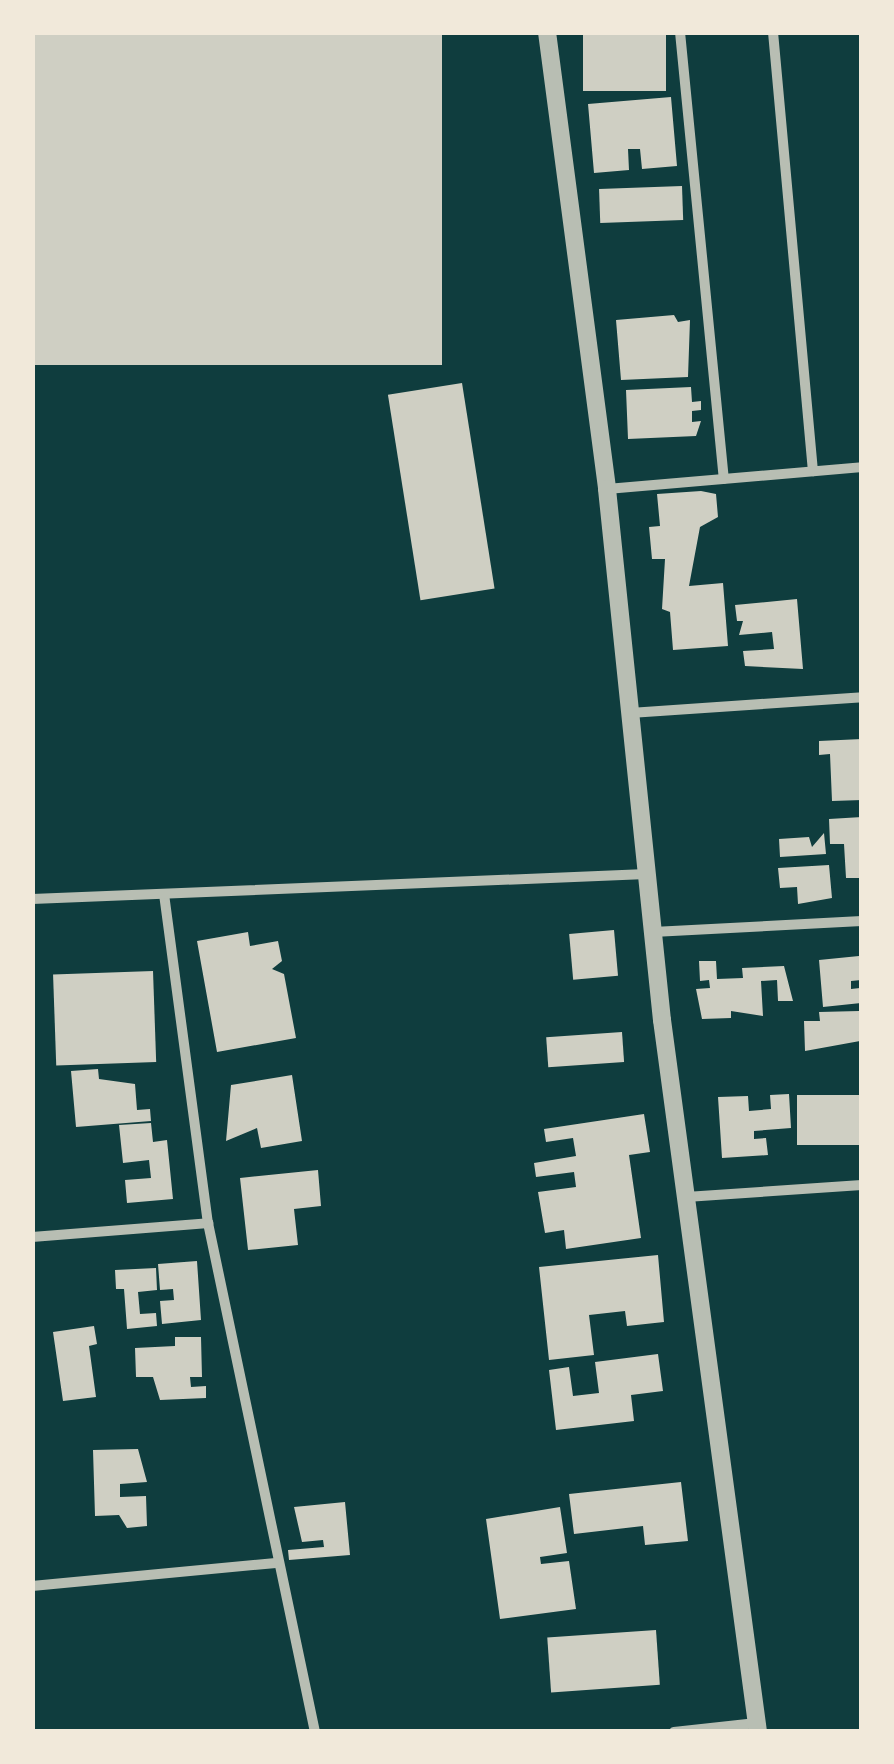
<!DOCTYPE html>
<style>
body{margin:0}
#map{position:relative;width:894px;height:1764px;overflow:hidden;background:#0f3d3e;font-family:Karla,sans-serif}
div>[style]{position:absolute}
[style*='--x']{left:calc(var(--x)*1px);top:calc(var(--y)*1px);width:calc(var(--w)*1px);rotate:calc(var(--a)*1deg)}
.building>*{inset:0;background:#cfcfc3;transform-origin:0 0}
.minor>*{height:10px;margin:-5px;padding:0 5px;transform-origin:5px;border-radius:5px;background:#b8beb3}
.tertiary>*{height:18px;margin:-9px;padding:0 9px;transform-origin:9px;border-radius:9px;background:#b8beb3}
span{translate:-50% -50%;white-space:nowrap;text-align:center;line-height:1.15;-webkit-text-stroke:8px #f1e9da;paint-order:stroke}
.frame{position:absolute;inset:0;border:35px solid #f1e9da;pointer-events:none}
</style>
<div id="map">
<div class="building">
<div style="left:32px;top:32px;width:410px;height:333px"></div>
<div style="left:583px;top:32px;width:83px;height:59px"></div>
<div style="clip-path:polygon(671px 97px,677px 166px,642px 169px,640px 149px,628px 149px,629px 170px,594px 173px,588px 104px)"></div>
<div style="left:682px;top:186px;width:34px;height:83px;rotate:88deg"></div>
<div style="clip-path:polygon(674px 315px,678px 322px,690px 320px,688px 377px,621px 380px,616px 320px)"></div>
<div style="left:462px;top:383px;width:208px;height:75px;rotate:81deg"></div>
<div style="clip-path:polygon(691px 387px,692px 402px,701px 401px,701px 410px,692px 411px,692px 422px,701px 421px,696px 436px,628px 439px,626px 390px)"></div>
<div style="clip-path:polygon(701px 491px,716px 494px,718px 517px,700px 527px,689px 586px,723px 583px,728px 646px,673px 650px,670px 612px,662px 609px,665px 559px,652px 559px,649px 527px,660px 526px,657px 494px)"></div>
<div style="clip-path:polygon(797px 599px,803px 669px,745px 666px,743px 651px,774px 649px,772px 632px,739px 635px,743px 621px,737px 621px,735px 605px)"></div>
<div style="clip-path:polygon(862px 739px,862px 800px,832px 801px,830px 754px,819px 755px,819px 741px)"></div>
<div style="clip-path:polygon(862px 817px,862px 878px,846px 878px,844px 844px,830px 844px,829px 819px)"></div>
<div style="clip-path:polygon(824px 833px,826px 854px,780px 857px,779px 839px,809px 837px,812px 847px)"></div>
<div style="clip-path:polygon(829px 865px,832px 898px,798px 904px,797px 887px,780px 888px,778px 868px)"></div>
<div style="left:614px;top:930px;width:46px;height:45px;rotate:85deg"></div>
<div style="clip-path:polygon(248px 932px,250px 946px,278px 941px,282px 961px,272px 969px,284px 974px,296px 1038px,217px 1052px,197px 941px)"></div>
<div style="clip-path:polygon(859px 956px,861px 980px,851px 981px,851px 989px,860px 988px,861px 1003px,823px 1007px,819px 960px)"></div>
<div style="clip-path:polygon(699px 961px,716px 961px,717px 979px,743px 978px,742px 968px,784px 966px,793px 1001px,778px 1001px,777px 980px,761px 981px,763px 1016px,731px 1011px,731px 1018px,702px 1019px,696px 989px,710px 988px,709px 980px,700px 981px)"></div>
<div style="left:153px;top:971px;width:91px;height:100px;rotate:88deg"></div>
<div style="clip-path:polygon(859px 1011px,860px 1041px,805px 1051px,804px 1021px,820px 1021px,819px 1012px)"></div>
<div style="left:622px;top:1032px;width:30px;height:76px;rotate:86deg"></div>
<div style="clip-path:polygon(98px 1069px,99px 1079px,135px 1084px,137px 1110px,150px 1109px,151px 1121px,76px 1127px,71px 1071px)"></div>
<div style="clip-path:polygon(292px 1075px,302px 1141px,261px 1148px,257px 1128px,226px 1141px,231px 1085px)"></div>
<div style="clip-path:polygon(789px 1094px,791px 1128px,754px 1131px,754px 1139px,766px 1138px,768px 1155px,722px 1158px,718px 1097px,748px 1096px,749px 1111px,771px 1109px,770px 1095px)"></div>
<div style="left:862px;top:1095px;width:50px;height:65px;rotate:90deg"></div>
<div style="clip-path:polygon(644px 1114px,650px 1152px,629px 1155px,641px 1238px,566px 1249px,564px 1230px,545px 1233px,538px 1192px,576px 1187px,574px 1172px,536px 1177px,534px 1163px,576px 1156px,573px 1138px,546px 1142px,544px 1129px)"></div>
<div style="clip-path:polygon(151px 1123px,153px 1142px,167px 1140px,173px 1199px,127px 1203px,125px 1180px,151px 1178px,149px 1160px,123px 1163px,119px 1125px)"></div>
<div style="clip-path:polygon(318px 1170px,321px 1206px,294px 1209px,298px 1245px,248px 1250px,240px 1178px)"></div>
<div style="clip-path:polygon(658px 1255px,664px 1322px,627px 1326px,625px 1311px,589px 1315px,594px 1355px,549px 1360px,539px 1267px)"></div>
<div style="clip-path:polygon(197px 1261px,201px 1320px,162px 1324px,160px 1301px,174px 1300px,173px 1289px,160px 1290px,158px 1264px)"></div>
<div style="clip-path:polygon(156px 1268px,157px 1290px,138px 1292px,140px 1314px,156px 1313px,157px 1326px,127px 1329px,124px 1289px,116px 1289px,115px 1270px)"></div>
<div style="clip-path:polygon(94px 1326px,97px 1344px,89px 1346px,96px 1397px,63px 1401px,53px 1332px)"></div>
<div style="clip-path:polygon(175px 1337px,201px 1337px,202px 1377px,190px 1377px,191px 1387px,206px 1386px,206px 1398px,160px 1400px,153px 1377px,136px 1377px,135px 1348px,175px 1346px)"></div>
<div style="clip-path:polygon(658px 1354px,663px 1391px,631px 1395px,634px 1421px,556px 1430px,549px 1370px,569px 1367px,573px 1396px,599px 1393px,595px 1362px)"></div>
<div style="clip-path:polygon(138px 1449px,147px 1482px,120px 1484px,120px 1497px,146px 1496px,147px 1526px,127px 1528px,119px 1515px,95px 1516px,93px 1450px)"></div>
<div style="clip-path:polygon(681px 1482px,688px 1541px,645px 1545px,643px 1526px,574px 1534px,569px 1494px)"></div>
<div style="clip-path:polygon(345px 1502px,350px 1555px,289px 1560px,288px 1550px,324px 1547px,323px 1540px,302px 1542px,294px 1507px)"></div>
<div style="clip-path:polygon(560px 1507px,567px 1553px,540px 1557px,541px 1564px,569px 1561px,576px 1609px,500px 1619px,486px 1519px)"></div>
<div style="left:656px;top:1630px;width:55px;height:109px;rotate:86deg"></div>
</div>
<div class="minor">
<div style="--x:680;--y:32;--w:449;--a:84.4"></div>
<div style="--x:773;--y:32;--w:441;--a:84.8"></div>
<div style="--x:607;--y:489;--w:256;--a:-4.9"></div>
<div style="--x:630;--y:713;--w:233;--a:-3.9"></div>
<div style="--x:164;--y:894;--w:332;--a:82.4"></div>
<div style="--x:208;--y:1223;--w:520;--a:78.13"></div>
<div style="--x:32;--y:899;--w:615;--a:-2.33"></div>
<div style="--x:653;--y:932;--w:209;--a:-3"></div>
<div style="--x:686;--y:1197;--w:176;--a:-3.9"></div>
<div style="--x:32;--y:1237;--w:177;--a:-4.5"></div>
<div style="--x:32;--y:1586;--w:245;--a:-5.4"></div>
<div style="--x:674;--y:1732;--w:83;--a:-6.2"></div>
</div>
<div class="tertiary">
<div style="--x:547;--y:32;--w:461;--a:82.5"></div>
<div style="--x:607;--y:489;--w:534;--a:84.09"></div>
<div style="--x:662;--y:1020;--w:718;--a:82.32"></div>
</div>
<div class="frame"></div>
</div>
